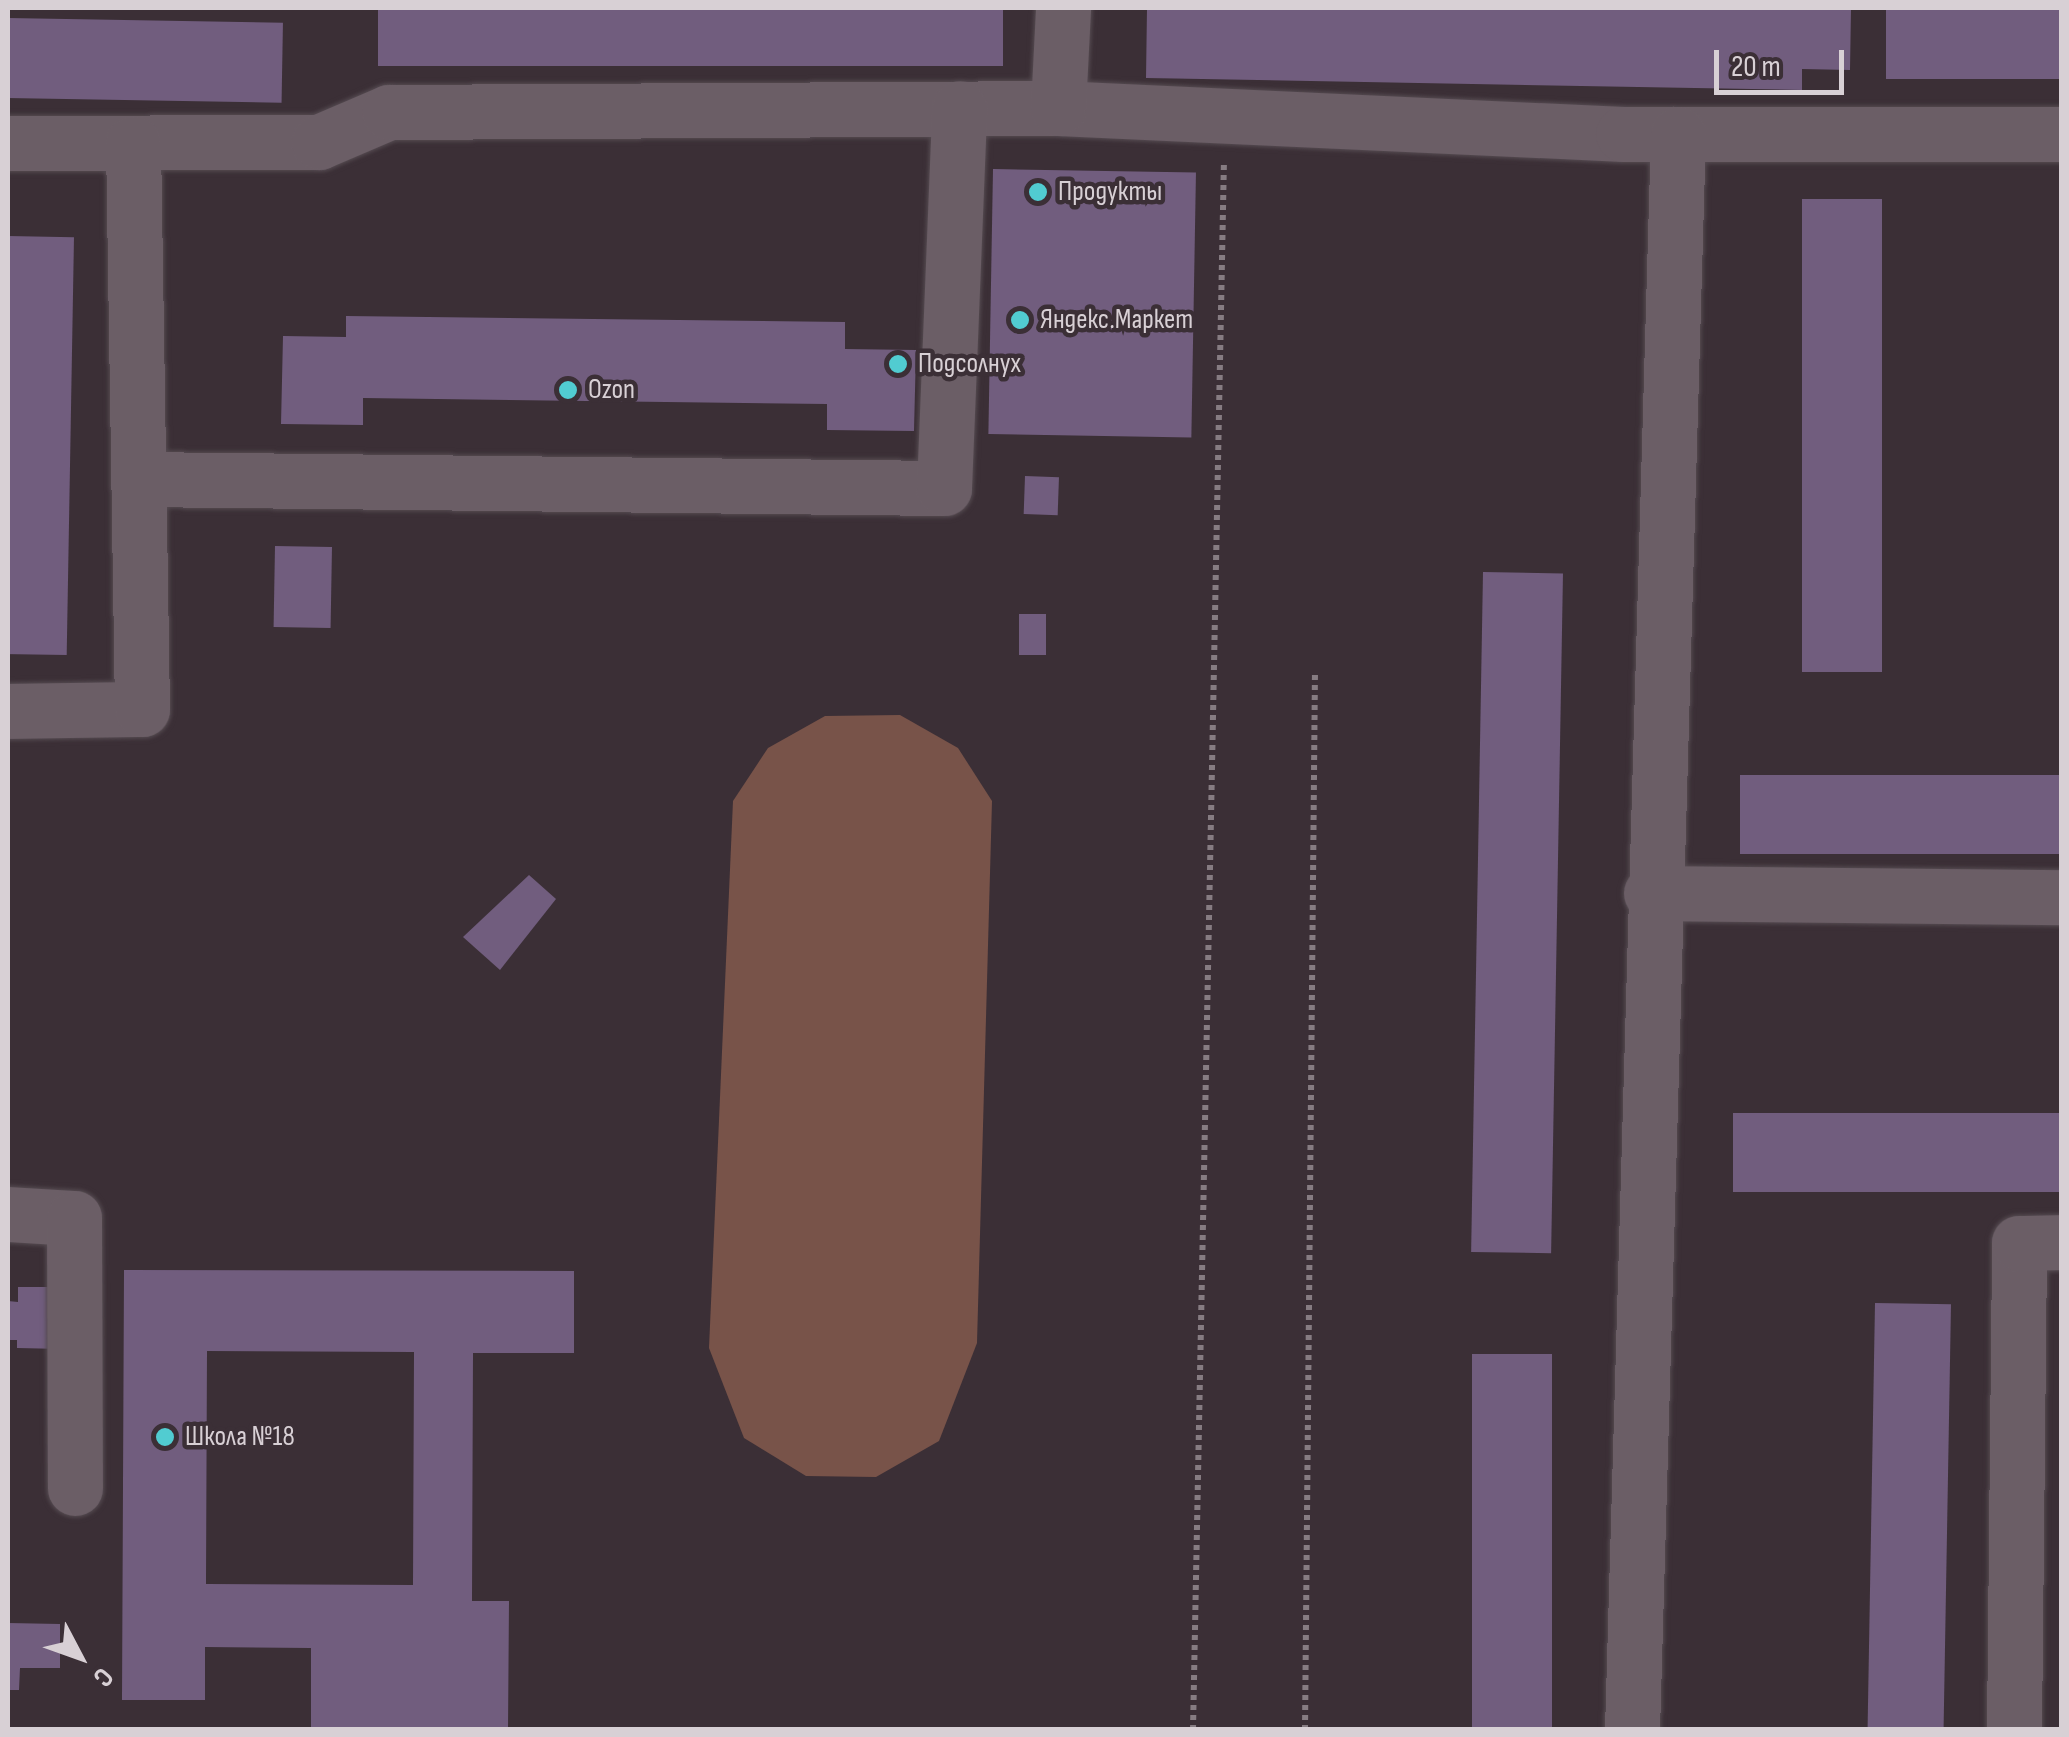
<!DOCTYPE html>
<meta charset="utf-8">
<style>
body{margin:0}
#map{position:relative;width:2069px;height:1737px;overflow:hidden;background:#3b2f36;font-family:"Sofia Sans Condensed",sans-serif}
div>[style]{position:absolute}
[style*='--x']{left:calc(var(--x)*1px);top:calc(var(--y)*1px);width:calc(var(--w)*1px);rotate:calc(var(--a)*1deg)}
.green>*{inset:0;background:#785349}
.building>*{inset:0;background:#715d7e;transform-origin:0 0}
.path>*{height:6px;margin-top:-3px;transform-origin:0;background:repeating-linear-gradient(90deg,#867c82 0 5px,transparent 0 10px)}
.roads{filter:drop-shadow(0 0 2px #554b51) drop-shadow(0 0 2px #554b51)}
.minor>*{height:55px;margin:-27.5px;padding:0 27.5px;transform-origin:27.5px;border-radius:27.5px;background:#6b5e66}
.dots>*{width:28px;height:28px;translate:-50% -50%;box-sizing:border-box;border:5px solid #3b2f36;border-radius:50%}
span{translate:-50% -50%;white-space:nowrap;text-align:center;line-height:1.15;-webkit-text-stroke:9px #3b2f36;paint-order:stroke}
.poi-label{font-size:28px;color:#d8d0d5}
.left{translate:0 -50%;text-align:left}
.frame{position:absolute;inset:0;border:10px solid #d8d0d5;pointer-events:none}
.north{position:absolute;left:30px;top:1607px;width:100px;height:100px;-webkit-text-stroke:8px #3b2f36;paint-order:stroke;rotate:131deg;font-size:28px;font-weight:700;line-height:40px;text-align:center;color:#d8d0d5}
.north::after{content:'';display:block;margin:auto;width:35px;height:45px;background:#d8d0d5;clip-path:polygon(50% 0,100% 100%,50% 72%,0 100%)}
.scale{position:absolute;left:1714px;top:50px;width:130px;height:45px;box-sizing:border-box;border:5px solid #d8d0d5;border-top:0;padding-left:12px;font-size:30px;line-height:35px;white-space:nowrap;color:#d8d0d5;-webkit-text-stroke:8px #3b2f36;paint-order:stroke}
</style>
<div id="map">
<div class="green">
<div style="clip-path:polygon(900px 715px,958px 748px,992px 801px,977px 1343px,939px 1441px,876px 1477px,806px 1476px,744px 1438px,709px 1348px,733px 801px,768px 748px,825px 716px)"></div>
</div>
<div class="building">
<div style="left:378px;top:8px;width:625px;height:58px"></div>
<div style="clip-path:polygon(1147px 8px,1851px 8px,1850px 70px,1802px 69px,1802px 90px,1146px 78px)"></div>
<div style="left:1886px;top:8px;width:176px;height:71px"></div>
<div style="left:8px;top:18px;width:275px;height:80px;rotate:1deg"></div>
<div style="left:993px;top:169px;width:203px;height:265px;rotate:1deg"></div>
<div style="left:1802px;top:199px;width:80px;height:473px"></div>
<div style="left:8px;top:236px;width:66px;height:418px;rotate:1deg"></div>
<div style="clip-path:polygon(346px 316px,845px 322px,845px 349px,916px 350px,914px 431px,827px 430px,827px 404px,363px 398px,363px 425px,281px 424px,283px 336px,346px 337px)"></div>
<div style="left:1025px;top:476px;width:34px;height:38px;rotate:2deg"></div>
<div style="left:275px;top:546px;width:57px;height:81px;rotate:1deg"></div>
<div style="left:1483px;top:572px;width:80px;height:680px;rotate:1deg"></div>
<div style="left:1019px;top:614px;width:27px;height:41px"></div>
<div style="left:1740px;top:775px;width:322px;height:79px"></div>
<div style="clip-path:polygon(529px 875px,556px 899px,500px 970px,463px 937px)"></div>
<div style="left:1733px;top:1113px;width:329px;height:79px"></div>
<div style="clip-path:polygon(evenodd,124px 1270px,574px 1271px,574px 1353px,473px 1353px,472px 1601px,509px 1601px,508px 1730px,311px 1730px,311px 1648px,205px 1647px,205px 1700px,122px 1700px,124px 1270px,207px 1351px,414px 1352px,413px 1585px,206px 1584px,207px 1351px)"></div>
<div style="clip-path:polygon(18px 1287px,63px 1287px,62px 1349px,17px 1348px,17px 1340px,8px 1340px,8px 1301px,18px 1302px)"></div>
<div style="left:1875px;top:1303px;width:76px;height:427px;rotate:1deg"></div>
<div style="left:1472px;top:1354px;width:80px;height:376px"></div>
<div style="clip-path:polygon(8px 1623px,60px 1624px,60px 1668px,20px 1668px,19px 1690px,8px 1690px)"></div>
</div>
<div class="path">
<div style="--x:1193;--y:1730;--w:1569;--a:-88.87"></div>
<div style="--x:1305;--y:1730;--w:1055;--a:-89.46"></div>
</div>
<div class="roads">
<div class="minor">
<div style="--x:1058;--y:108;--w:566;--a:2.63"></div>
<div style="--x:1623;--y:134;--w:439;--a:0"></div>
<div style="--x:8;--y:143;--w:311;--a:-0.2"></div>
<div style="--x:319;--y:142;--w:76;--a:-23.2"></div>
<div style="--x:389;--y:112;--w:669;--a:-0.34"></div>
<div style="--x:1058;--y:108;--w:100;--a:-87.1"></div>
<div style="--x:138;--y:479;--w:806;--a:0.64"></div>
<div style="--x:944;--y:488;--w:380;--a:-87.7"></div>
<div style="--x:8;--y:711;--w:134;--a:-0.9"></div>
<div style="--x:142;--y:709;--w:566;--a:-90.91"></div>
<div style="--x:1651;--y:893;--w:411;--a:0.6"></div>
<div style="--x:8;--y:1214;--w:66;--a:3.5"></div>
<div style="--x:74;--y:1218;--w:270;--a:89.8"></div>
<div style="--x:1632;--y:1730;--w:1597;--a:-88.35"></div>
<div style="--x:2014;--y:1730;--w:487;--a:-89.4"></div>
<div style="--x:2019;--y:1243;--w:43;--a:-1.3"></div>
</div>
</div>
<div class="dots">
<div style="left:1038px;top:192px;background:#51ccd1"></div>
<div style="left:1020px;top:320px;background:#51ccd1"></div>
<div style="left:898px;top:364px;background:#51ccd1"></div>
<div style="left:568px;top:390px;background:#51ccd1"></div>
<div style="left:165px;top:1437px;background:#51ccd1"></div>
</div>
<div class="poi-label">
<span class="left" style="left:1058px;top:192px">Продукты</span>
<span class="left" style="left:1040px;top:320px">Яндекс.Маркет</span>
<span class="left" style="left:918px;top:364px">Подсолнух</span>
<span class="left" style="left:588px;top:390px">Ozon</span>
<span class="left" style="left:185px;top:1437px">Школа №18</span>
</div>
<div class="frame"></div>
<div class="north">С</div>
<div class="scale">20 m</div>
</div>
